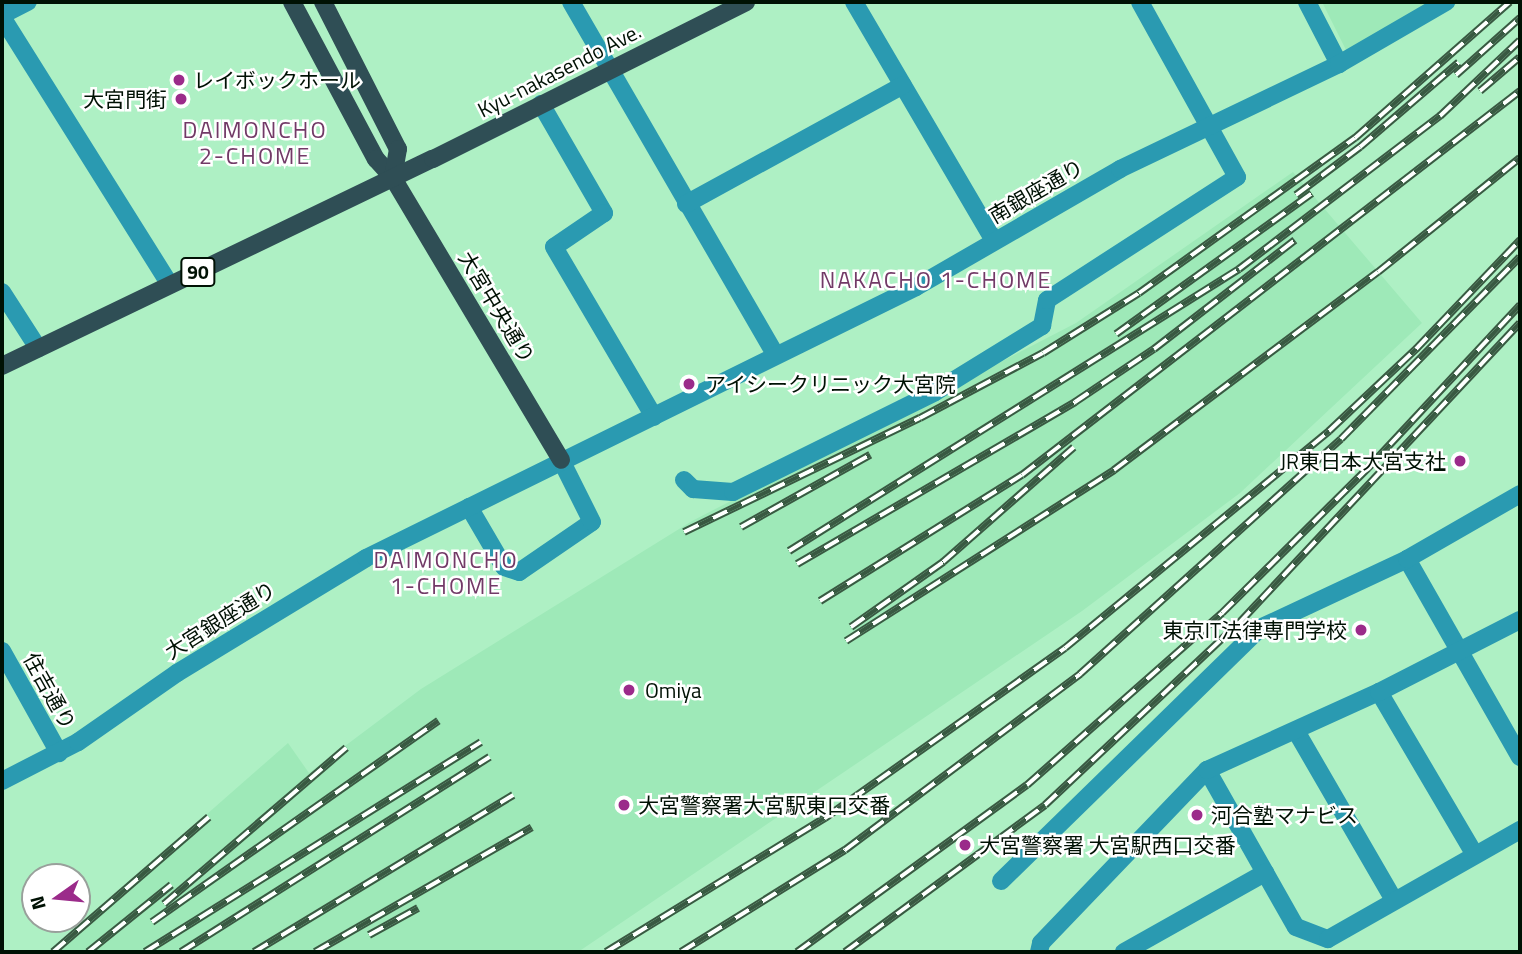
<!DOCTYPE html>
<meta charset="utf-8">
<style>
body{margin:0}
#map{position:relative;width:1522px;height:954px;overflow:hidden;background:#aef0c4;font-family:"Titillium Web","Noto Sans JP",sans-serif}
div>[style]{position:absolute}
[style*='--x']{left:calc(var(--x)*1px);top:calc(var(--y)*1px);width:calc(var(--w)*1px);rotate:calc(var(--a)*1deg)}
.built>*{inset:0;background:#9ee9b8}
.minor>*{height:18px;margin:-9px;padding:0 9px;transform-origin:9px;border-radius:9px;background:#2a9ab1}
.major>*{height:18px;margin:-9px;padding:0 9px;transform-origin:9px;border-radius:9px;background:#2f4e55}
.rail>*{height:8px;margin-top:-4px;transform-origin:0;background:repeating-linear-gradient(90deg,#fff 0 16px,#395942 0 32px);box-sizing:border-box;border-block:2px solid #395942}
.dots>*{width:19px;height:19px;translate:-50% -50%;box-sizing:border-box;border:4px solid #fff;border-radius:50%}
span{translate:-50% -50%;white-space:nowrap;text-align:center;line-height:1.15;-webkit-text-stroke:5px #fff;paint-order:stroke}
.shield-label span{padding:2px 5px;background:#fff;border:2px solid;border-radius:5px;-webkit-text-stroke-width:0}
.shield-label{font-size:19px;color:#001104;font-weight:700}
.street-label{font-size:21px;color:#001104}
.poi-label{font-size:21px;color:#001104}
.left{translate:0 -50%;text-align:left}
.right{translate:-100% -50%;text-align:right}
.neighbourhood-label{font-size:23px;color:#723a67;letter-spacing:2px}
.frame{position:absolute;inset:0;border:4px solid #001104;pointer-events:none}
.north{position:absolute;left:21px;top:863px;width:70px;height:70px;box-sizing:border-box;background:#fff;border:2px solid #99a09b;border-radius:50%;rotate:255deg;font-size:19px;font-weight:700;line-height:28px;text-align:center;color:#001104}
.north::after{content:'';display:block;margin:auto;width:24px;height:32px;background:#9b2b8a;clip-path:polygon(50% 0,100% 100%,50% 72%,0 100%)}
</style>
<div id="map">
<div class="built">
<div style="clip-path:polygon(1322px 2px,1439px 2px,1347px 52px)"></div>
<div style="clip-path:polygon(1293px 172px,1422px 323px,1240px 493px,1082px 611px,578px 952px,50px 952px,288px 743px,309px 773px,421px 689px,692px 521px,1076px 323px)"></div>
</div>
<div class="minor">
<div style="--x:571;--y:2;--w:408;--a:59.9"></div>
<div style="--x:854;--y:2;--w:277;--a:59.6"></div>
<div style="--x:1307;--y:2;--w:70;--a:62.7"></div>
<div style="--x:2;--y:15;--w:29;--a:-27"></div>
<div style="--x:2;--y:17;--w:316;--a:57.9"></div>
<div style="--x:541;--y:104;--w:126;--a:60"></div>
<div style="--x:604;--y:213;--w:60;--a:145.8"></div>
<div style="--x:554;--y:247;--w:197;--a:59.5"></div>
<div style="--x:686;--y:204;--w:247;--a:-28.7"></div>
<div style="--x:2;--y:292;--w:67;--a:57.3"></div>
<div style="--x:684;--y:480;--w:13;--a:45"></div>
<div style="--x:693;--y:489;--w:40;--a:4.3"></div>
<div style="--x:733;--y:492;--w:225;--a:-26.3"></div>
<div style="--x:935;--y:392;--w:126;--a:-31.7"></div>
<div style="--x:1042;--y:326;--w:26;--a:-79"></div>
<div style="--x:1047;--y:300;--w:226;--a:-32.9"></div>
<div style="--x:1237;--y:177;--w:200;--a:-119"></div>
<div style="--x:469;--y:507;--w:69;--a:59.7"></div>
<div style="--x:504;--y:567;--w:16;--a:18"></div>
<div style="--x:519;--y:572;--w:88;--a:-34.4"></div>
<div style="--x:592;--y:522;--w:69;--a:-116.6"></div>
<div style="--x:1407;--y:559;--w:228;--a:60.3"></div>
<div style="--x:2;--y:651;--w:117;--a:60.8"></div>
<div style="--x:1379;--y:692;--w:189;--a:59.5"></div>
<div style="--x:1296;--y:731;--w:195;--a:59.9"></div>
<div style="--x:1207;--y:770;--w:180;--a:60.5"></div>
<div style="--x:1296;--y:927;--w:34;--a:21"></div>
<div style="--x:1328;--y:939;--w:221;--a:-29.6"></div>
<div style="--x:2;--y:781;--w:85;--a:-27.2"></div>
<div style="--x:78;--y:742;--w:121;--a:-34.9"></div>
<div style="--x:177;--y:673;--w:221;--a:-31.3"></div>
<div style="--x:366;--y:558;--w:613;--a:-26.23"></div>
<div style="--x:916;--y:287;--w:236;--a:-30"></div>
<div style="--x:1120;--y:169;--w:243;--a:-25.6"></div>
<div style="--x:1339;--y:64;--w:124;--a:-30.1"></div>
<div style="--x:1001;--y:881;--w:362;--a:-44.3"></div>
<div style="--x:1260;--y:628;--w:162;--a:-25.1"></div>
<div style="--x:1407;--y:559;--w:130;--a:-29.9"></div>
<div style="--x:1039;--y:952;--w:9;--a:-77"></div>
<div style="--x:1041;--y:943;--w:240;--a:-46.2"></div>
<div style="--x:1207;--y:770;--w:189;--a:-24.4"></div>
<div style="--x:1379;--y:692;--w:158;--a:-27.1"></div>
<div style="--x:1124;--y:952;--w:162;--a:-29.3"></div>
</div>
<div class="major">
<div style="--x:292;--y:2;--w:178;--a:61.9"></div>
<div style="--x:376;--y:159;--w:25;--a:48"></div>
<div style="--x:393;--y:178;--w:328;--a:59.2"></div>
<div style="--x:323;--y:2;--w:165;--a:63"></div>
<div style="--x:398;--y:149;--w:29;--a:100"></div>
<div style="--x:2;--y:366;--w:478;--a:-25.7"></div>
<div style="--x:433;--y:159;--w:350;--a:-26.6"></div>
</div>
<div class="rail">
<div style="--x:1456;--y:75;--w:86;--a:-41.7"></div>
<div style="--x:1480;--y:91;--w:52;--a:-40.4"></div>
<div style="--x:1296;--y:195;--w:80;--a:-36.9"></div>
<div style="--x:1360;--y:147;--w:130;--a:-40.6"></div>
<div style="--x:1116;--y:334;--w:241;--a:-35.7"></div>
<div style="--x:741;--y:527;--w:148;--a:-29.2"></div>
<div style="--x:684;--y:532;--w:262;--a:-25.8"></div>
<div style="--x:920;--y:418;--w:139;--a:-27.9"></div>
<div style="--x:1043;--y:353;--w:113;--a:-32"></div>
<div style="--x:1139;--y:293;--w:266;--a:-35.7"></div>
<div style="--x:1355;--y:138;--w:206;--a:-41.3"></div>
<div style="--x:789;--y:551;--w:531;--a:-32.07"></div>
<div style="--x:1239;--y:269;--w:253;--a:-37.3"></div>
<div style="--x:1440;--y:116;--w:110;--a:-43.5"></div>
<div style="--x:797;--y:564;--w:322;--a:-30.2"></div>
<div style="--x:1075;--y:402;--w:95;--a:-33.9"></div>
<div style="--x:1154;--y:349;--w:178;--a:-37.7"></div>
<div style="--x:820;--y:601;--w:238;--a:-32"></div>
<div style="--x:1022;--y:475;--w:629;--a:-37.64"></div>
<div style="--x:851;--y:627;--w:113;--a:-35.2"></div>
<div style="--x:943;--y:562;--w:174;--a:-41.3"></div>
<div style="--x:846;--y:641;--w:318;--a:-32.5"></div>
<div style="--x:1114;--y:470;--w:330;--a:-36.9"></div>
<div style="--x:1378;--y:272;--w:182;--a:-38.8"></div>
<div style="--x:164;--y:904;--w:240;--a:-40.6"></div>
<div style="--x:152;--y:922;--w:350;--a:-35.1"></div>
<div style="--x:369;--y:935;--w:56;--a:-28.9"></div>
<div style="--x:53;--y:952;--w:206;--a:-40.9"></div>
<div style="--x:88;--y:952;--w:107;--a:-38.9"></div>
<div style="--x:145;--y:952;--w:396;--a:-32"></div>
<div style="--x:181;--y:952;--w:365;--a:-32.3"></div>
<div style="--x:254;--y:952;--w:303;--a:-31.2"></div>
<div style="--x:315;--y:952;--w:250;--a:-29.9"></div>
<div style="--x:606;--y:952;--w:257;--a:-31.5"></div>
<div style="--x:825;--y:818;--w:294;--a:-35.3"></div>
<div style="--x:1065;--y:648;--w:342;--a:-39.4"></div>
<div style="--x:1329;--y:431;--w:120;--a:-43.3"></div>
<div style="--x:1416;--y:349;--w:151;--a:-46.3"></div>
<div style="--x:681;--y:952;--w:193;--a:-31.9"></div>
<div style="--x:845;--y:850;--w:294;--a:-36.8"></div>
<div style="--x:1080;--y:674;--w:351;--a:-42"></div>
<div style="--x:1341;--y:439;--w:255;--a:-45.5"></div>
<div style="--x:797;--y:952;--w:284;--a:-36"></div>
<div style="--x:1027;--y:785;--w:260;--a:-41.4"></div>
<div style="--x:1222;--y:613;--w:206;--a:-44.8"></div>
<div style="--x:1368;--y:468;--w:223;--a:-47"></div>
<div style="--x:845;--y:952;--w:248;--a:-36.3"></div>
<div style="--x:1045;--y:805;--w:266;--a:-43.2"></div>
<div style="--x:1239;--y:623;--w:411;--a:-46.9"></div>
</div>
<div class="dots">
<div style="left:179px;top:80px;background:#9b2b8a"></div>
<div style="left:181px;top:99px;background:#9b2b8a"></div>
<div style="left:689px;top:384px;background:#9b2b8a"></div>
<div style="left:1460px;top:461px;background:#9b2b8a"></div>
<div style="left:1361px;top:630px;background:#9b2b8a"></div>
<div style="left:629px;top:690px;background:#9b2b8a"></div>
<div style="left:624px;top:805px;background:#9b2b8a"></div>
<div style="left:1197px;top:815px;background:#9b2b8a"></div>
<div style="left:965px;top:845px;background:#9b2b8a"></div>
</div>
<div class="shield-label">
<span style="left:198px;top:272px">90</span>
</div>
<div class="street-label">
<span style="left:559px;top:70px;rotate:-27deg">Kyu-nakasendo Ave.</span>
<span style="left:1036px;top:191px;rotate:-30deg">南銀座通り</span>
<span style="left:497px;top:307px;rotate:59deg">大宮中央通り</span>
<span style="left:220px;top:620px;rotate:-32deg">大宮銀座通り</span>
<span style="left:50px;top:691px;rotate:61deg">住吉通り</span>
</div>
<div class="poi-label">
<span class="left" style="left:193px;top:80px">レイボックホール</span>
<span class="right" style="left:167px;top:99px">大宮門街</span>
<span class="left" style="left:705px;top:384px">アイシークリニック大宮院</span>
<span class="right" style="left:1446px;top:461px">JR東日本大宮支社</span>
<span class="right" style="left:1347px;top:630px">東京IT法律専門学校</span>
<span class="left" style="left:645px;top:690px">Omiya</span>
<span class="left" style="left:638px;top:805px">大宮警察署大宮駅東口交番</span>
<span class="left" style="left:1211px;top:815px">河合塾マナビス</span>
<span class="left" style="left:979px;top:845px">大宮警察署 大宮駅西口交番</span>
</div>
<div class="neighbourhood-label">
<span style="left:255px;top:143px">DAIMONCHO<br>2-CHOME</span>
<span style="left:936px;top:280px">NAKACHO 1-CHOME</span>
<span style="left:446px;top:573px">DAIMONCHO<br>1-CHOME</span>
</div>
<div class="frame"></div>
<div class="north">N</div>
</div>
